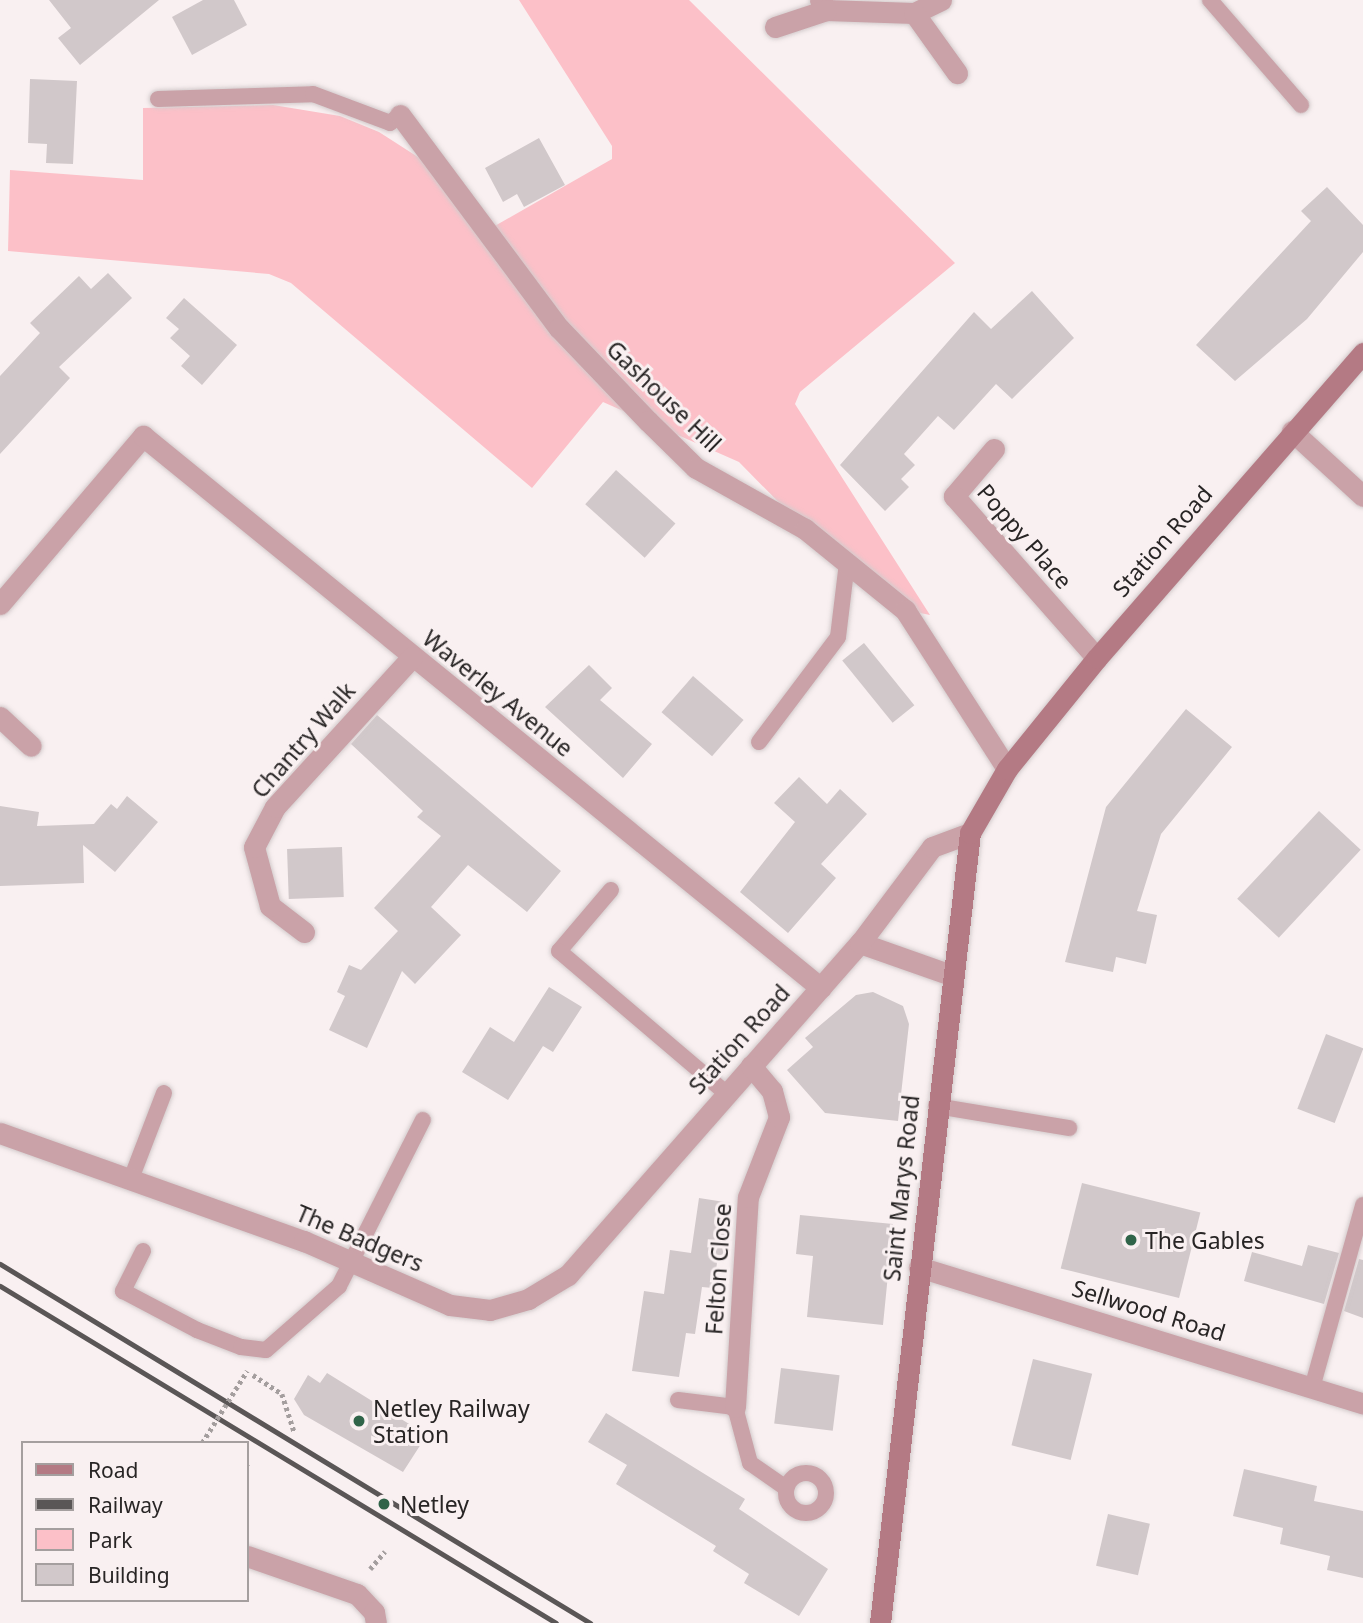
<!DOCTYPE html>
<style>
body{margin:0}
#map{position:relative;width:1363px;height:1623px;overflow:hidden;background:#f9f0f1;font-family:"Noto Sans",sans-serif}
div>[style]{position:absolute}
[style*='--x']{left:calc(var(--x)*1px);top:calc(var(--y)*1px);width:calc(var(--w)*1px);rotate:calc(var(--a)*1deg)}
.green>*{inset:0;background:#fcc0c8}
.building>*{inset:0;background:#d1c8ca;transform-origin:0 0}
.path>*{height:4.5px;margin-top:-2.25px;transform-origin:0;background:repeating-linear-gradient(90deg,#a49e9e 0 3.5px,transparent 0 7px)}
.roads{filter:drop-shadow(0 0 2px #d3cbcc) drop-shadow(0 0 2px #d3cbcc)}
.lane>*{height:16px;margin:-8px;padding:0 8px;transform-origin:8px;border-radius:8px;background:#caa2a8}
.lane>.ring{margin:-8px;padding:0;box-sizing:content-box;background:none;border:16px solid #caa2a8;border-radius:50%}
.street>*{height:21px;margin:-10.5px;padding:0 10.5px;transform-origin:10.5px;border-radius:10.5px;background:#caa2a8}
.secondary>*{height:21px;margin:-10.5px;padding:0 10.5px;transform-origin:10.5px;border-radius:10.5px;background:#b47a84}
.rail>*{height:5px;margin:-2.5px;padding:0 2.5px;transform-origin:2.5px;border-radius:2.5px;background:#5a5656}
.path-bridge>*{height:4.5px;margin-top:-2.25px;transform-origin:0;background:repeating-linear-gradient(90deg,#a49e9e 0 3.5px,transparent 0 7px)}
.dots>*{width:19px;height:19px;translate:-50% -50%;box-sizing:border-box;border:4px solid #f9f0f1;border-radius:50%}
span{translate:-50% -50%;white-space:nowrap;text-align:center;line-height:1.15;-webkit-text-stroke:6px #f9f0f1;paint-order:stroke}
.street-label{font-size:23px;color:#282525}
.poi-label{font-size:23px;color:#282525}
.left{translate:0 -50%;text-align:left}
.legend{position:absolute;left:21px;top:1441px;width:228px;height:161px;box-sizing:border-box;background:#f9f0f1;border:2px solid #a59f9f;margin:0;padding:9px 12px;list-style:none;font-size:21px;color:#282525}
.legend li{display:flex;align-items:center;gap:14px;height:35px}
.legend b{width:35px;border:2px solid #a59f9f}
</style>
<div id="map">
<div class="green">
<div style="clip-path:polygon(519px 0,689px 0,955px 263px,800px 392px,795px 404px,930px 615px,905px 610px,805px 529px,739px 462px,603px 402px,532px 488px,291px 283px,269px 274px,8px 251px,10px 170px,143px 180px,143px 108px,273px 105px,340px 116px,379px 132px,435px 168px,486px 231px,612px 159px,612px 146px)"></div>
</div>
<div class="building">
<div style="clip-path:polygon(49px 0,159px 0,80px 65px,58px 38px,71px 28px)"></div>
<div style="clip-path:polygon(203px 0,234px 0,247px 25px,192px 55px,172px 17px)"></div>
<div style="clip-path:polygon(30px 79px,77px 81px,73px 164px,46px 163px,47px 144px,28px 143px)"></div>
<div style="clip-path:polygon(539px 138px,565px 185px,524px 207px,517px 194px,503px 202px,485px 168px)"></div>
<div style="clip-path:polygon(1327px 187px,1363px 225px,1363px 252px,1307px 319px,1235px 381px,1196px 345px,1311px 221px,1301px 211px)"></div>
<div style="clip-path:polygon(108px 273px,132px 298px,59px 367px,70px 378px,0 454px,0 376px,40px 333px,30px 323px,79px 276px,91px 289px)"></div>
<div style="clip-path:polygon(1032px 291px,1074px 338px,1012px 399px,996px 384px,954px 430px,938px 416px,904px 454px,915px 465px,901px 479px,909px 487px,885px 511px,840px 465px,974px 312px,991px 329px)"></div>
<div style="clip-path:polygon(184px 298px,237px 345px,202px 385px,181px 366px,190px 356px,170px 338px,179px 329px,166px 318px)"></div>
<div style="left:616px;top:470px;width:80px;height:46px;rotate:42deg"></div>
<div style="left:864px;top:643px;width:80px;height:28px;rotate:51deg"></div>
<div style="clip-path:polygon(589px 665px,612px 688px,600px 700px,652px 744px,623px 778px,545px 707px)"></div>
<div style="left:693px;top:676px;width:67px;height:48px;rotate:41deg"></div>
<div style="clip-path:polygon(1186px 709px,1232px 747px,1161px 834px,1137px 911px,1157px 915px,1146px 964px,1116px 957px,1113px 972px,1065px 962px,1106px 807px)"></div>
<div style="clip-path:polygon(377px 715px,561px 871px,527px 912px,468px 865px,431px 907px,461px 935px,415px 984px,402px 971px,367px 1048px,329px 1030px,345px 996px,337px 992px,349px 965px,361px 970px,398px 931px,374px 908px,441px 836px,417px 817px,423px 811px,351px 744px)"></div>
<div style="clip-path:polygon(799px 777px,827px 804px,840px 789px,867px 814px,821px 864px,836px 878px,788px 933px,740px 892px,795px 822px,774px 803px)"></div>
<div style="clip-path:polygon(127px 796px,158px 822px,115px 872px,83px 845px,84px 883px,0 886px,0 806px,39px 812px,37px 826px,94px 824px,111px 804px,117px 809px)"></div>
<div style="left:1319px;top:811px;width:57px;height:120px;rotate:43deg"></div>
<div style="left:342px;top:847px;width:50px;height:55px;rotate:88deg"></div>
<div style="clip-path:polygon(549px 987px,582px 1007px,553px 1052px,543px 1046px,508px 1100px,462px 1072px,490px 1027px,514px 1042px)"></div>
<div style="clip-path:polygon(873px 992px,903px 1006px,909px 1024px,898px 1121px,825px 1113px,787px 1070px,813px 1047px,805px 1038px,856px 995px)"></div>
<div style="left:1326px;top:1034px;width:40px;height:80px;rotate:21deg"></div>
<div style="left:1082px;top:1183px;width:122px;height:88px;rotate:14deg"></div>
<div style="clip-path:polygon(699px 1198px,731px 1203px,723px 1258px,718px 1257px,713px 1288px,702px 1287px,695px 1334px,686px 1333px,679px 1377px,632px 1371px,644px 1291px,664px 1294px,670px 1250px,691px 1253px)"></div>
<div style="clip-path:polygon(800px 1215px,893px 1224px,883px 1325px,807px 1317px,813px 1256px,796px 1254px)"></div>
<div style="clip-path:polygon(1308px 1245px,1339px 1253px,1324px 1304px,1244px 1281px,1252px 1252px,1302px 1266px)"></div>
<div style="clip-path:polygon(1359px 1259px,1363px 1260px,1363px 1318px,1344px 1311px)"></div>
<div style="left:1033px;top:1359px;width:61px;height:89px;rotate:14deg"></div>
<div style="left:781px;top:1368px;width:59px;height:56px;rotate:7deg"></div>
<div style="clip-path:polygon(327px 1373px,414px 1427px,408px 1436px,421px 1444px,403px 1472px,304px 1415px,294px 1399px,308px 1375px,320px 1383px)"></div>
<div style="clip-path:polygon(606px 1413px,745px 1499px,739px 1509px,828px 1569px,799px 1616px,744px 1583px,749px 1574px,713px 1551px,716px 1546px,616px 1484px,627px 1465px,588px 1442px)"></div>
<div style="clip-path:polygon(1244px 1469px,1317px 1486px,1314px 1501px,1363px 1511px,1363px 1578px,1327px 1570px,1330px 1556px,1280px 1544px,1283px 1528px,1233px 1516px)"></div>
<div style="left:1108px;top:1514px;width:43px;height:53px;rotate:13deg"></div>
</div>
<div class="path">
<div style="--x:253;--y:1375;--w:35;--a:33"></div>
<div style="--x:282;--y:1394;--w:39;--a:72"></div>
<div style="--x:247;--y:1466;--w:1;--a:-90"></div>
<div style="--x:370;--y:1569;--w:23;--a:-50"></div>
</div>
<div class="roads">
<div class="lane">
<div style="--x:1210;--y:0;--w:139;--a:49.1"></div>
<div style="--x:158;--y:99;--w:155;--a:-1.8"></div>
<div style="--x:313;--y:94;--w:82;--a:20.6"></div>
<div style="--x:390;--y:123;--w:13;--a:-39"></div>
<div style="--x:759;--y:742;--w:131;--a:-53"></div>
<div style="--x:838;--y:637;--w:75;--a:-83.1"></div>
<div style="--x:611;--y:890;--w:80;--a:130.4"></div>
<div style="--x:559;--y:951;--w:219;--a:40.4"></div>
<div style="--x:936;--y:1106;--w:135;--a:9.4"></div>
<div style="--x:131;--y:1179;--w:92;--a:-69"></div>
<div style="--x:143;--y:1251;--w:45;--a:116.6"></div>
<div style="--x:123;--y:1291;--w:84;--a:27.8"></div>
<div style="--x:197;--y:1330;--w:47;--a:21.1"></div>
<div style="--x:241;--y:1347;--w:25;--a:7"></div>
<div style="--x:266;--y:1350;--w:97;--a:-41.2"></div>
<div style="--x:339;--y:1286;--w:186;--a:-63.2"></div>
<div style="--x:1312;--y:1388;--w:190;--a:-74.4"></div>
<div style="--x:678;--y:1400;--w:57;--a:7"></div>
<div style="--x:735;--y:1407;--w:58;--a:75"></div>
<div style="--x:750;--y:1463;--w:44;--a:34.8"></div>
<div class="ring" style="left:786px;top:1473px;width:24px;height:24px"></div>
</div>
<div class="street">
<div style="--x:820;--y:0;--w:12;--a:59"></div>
<div style="--x:826;--y:10;--w:88;--a:2"></div>
<div style="--x:941;--y:0;--w:30;--a:154"></div>
<div style="--x:914;--y:13;--w:74;--a:54.4"></div>
<div style="--x:775;--y:27;--w:54;--a:-18.4"></div>
<div style="--x:400;--y:115;--w:266;--a:53.3"></div>
<div style="--x:559;--y:328;--w:129;--a:46.3"></div>
<div style="--x:648;--y:421;--w:67;--a:44.4"></div>
<div style="--x:696;--y:468;--w:125;--a:29.2"></div>
<div style="--x:805;--y:529;--w:129;--a:39"></div>
<div style="--x:905;--y:610;--w:189;--a:57.3"></div>
<div style="--x:1292;--y:431;--w:96;--a:42.5"></div>
<div style="--x:994;--y:449;--w:62;--a:130.4"></div>
<div style="--x:954;--y:496;--w:216;--a:48.6"></div>
<div style="--x:0;--y:604;--w:221;--a:-49.6"></div>
<div style="--x:143;--y:436;--w:874;--a:39.15"></div>
<div style="--x:0;--y:717;--w:42;--a:43.1"></div>
<div style="--x:304;--y:932;--w:43;--a:-142.6"></div>
<div style="--x:270;--y:906;--w:61;--a:-105.2"></div>
<div style="--x:254;--y:847;--w:45;--a:-62.3"></div>
<div style="--x:275;--y:807;--w:203;--a:-47.6"></div>
<div style="--x:860;--y:943;--w:96;--a:19.4"></div>
<div style="--x:0;--y:1133;--w:323;--a:19.6"></div>
<div style="--x:304;--y:1241;--w:159;--a:23.7"></div>
<div style="--x:450;--y:1305;--w:40;--a:7.1"></div>
<div style="--x:490;--y:1310;--w:40;--a:-16"></div>
<div style="--x:528;--y:1299;--w:47;--a:-31"></div>
<div style="--x:568;--y:1275;--w:442;--a:-48.7"></div>
<div style="--x:860;--y:943;--w:120;--a:-53.1"></div>
<div style="--x:932;--y:847;--w:40;--a:-20.2"></div>
<div style="--x:919;--y:1267;--w:465;--a:17.1"></div>
<div style="--x:735;--y:1407;--w:210;--a:-86.5"></div>
<div style="--x:748;--y:1197;--w:86;--a:-68.8"></div>
<div style="--x:779;--y:1117;--w:27;--a:-105"></div>
<div style="--x:772;--y:1091;--w:33;--a:-130"></div>
<div style="--x:247;--y:1556;--w:116;--a:19.1"></div>
<div style="--x:357;--y:1594;--w:25;--a:47"></div>
<div style="--x:374;--y:1612;--w:11;--a:80"></div>
</div>
<div class="secondary">
<div style="--x:880;--y:1623;--w:795;--a:-83.5"></div>
<div style="--x:970;--y:833;--w:74;--a:-60"></div>
<div style="--x:1007;--y:769;--w:143;--a:-51"></div>
<div style="--x:1097;--y:658;--w:405;--a:-48.9"></div>
</div>
</div>
<div class="rail">
<div style="--x:0;--y:1264;--w:691;--a:31.32"></div>
<div style="--x:0;--y:1286;--w:650;--a:31.22"></div>
</div>
<div class="path-bridge">
<div style="--x:202;--y:1443;--w:85;--a:-58"></div>
</div>
<div class="dots">
<div style="left:1131px;top:1240px;background:#306449"></div>
<div style="left:359px;top:1421px;background:#306449"></div>
<div style="left:384px;top:1504px;background:#306449"></div>
</div>
<div class="street-label">
<span style="left:664px;top:396px;rotate:44deg">Gashouse Hill</span>
<span style="left:1025px;top:536px;rotate:49deg">Poppy Place</span>
<span style="left:1162px;top:541px;rotate:-49deg">Station Road</span>
<span style="left:498px;top:693px;rotate:39deg">Waverley Avenue</span>
<span style="left:303px;top:740px;rotate:-49deg">Chantry Walk</span>
<span style="left:739px;top:1039px;rotate:-48deg">Station Road</span>
<span style="left:901px;top:1188px;rotate:-84deg">Saint Marys Road</span>
<span style="left:360px;top:1238px;rotate:23deg">The Badgers</span>
<span style="left:718px;top:1269px;rotate:-86deg">Felton Close</span>
<span style="left:1149px;top:1310px;rotate:17deg">Sellwood Road</span>
</div>
<div class="poi-label">
<span class="left" style="left:1145px;top:1240px">The Gables</span>
<span class="left" style="left:373px;top:1421px">Netley Railway<br>Station</span>
<span class="left" style="left:400px;top:1504px">Netley</span>
</div>
<ul class="legend">
<li><b style="height:9px;background:#b47a84"></b>Road</li>
<li><b style="height:9px;background:#5a5656"></b>Railway</li>
<li><b style="height:19px;background:#fcc0c8"></b>Park</li>
<li><b style="height:19px;background:#d1c8ca"></b>Building</li>
</ul>
</div>
